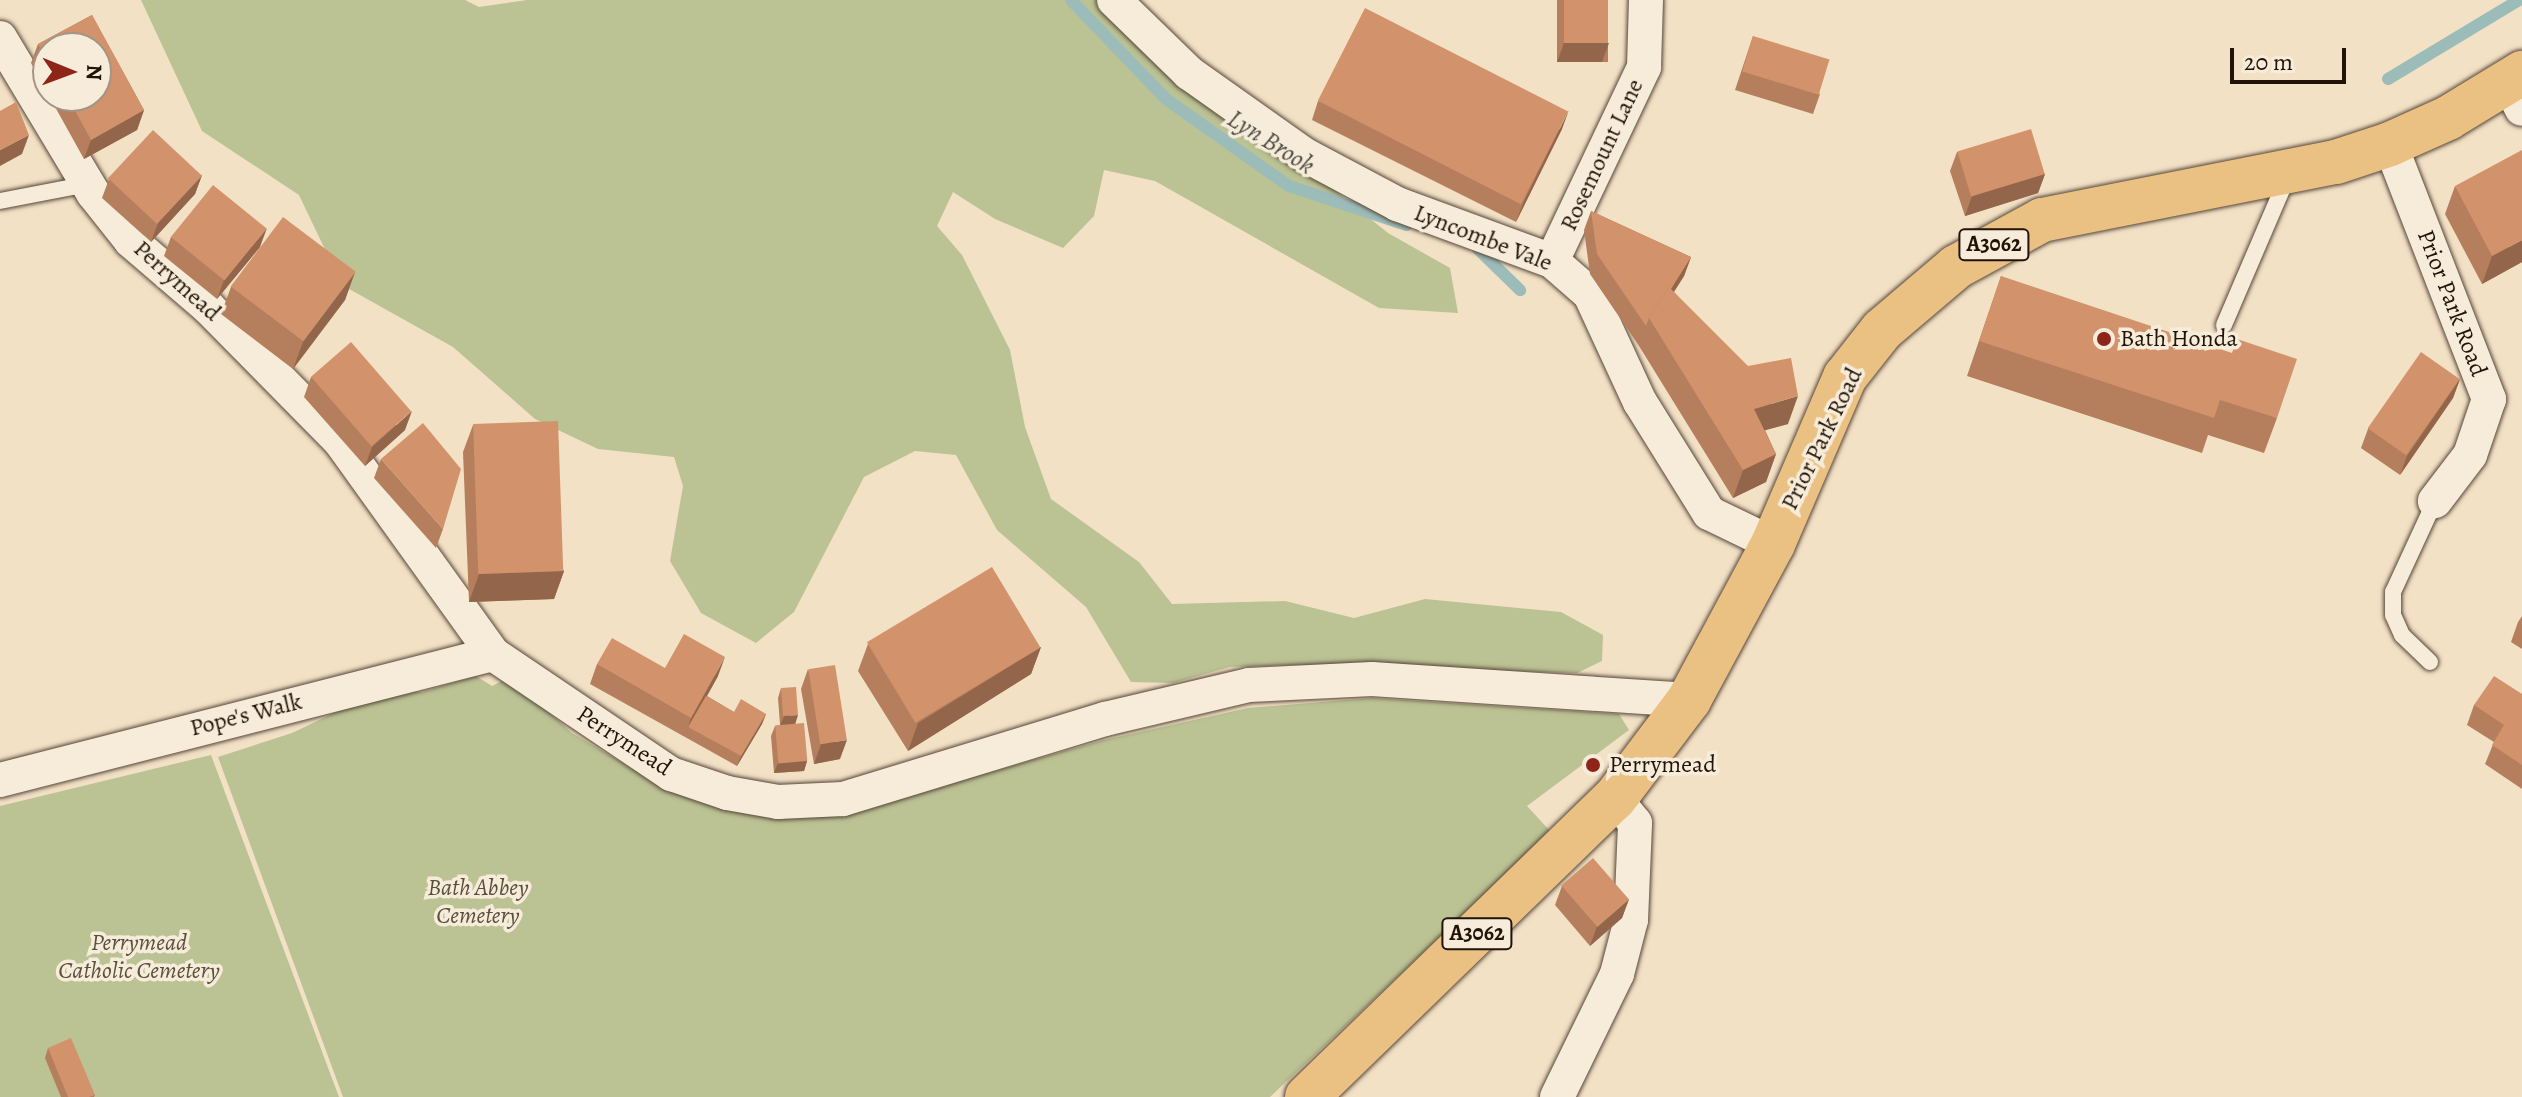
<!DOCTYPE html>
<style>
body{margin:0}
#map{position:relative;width:2522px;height:1097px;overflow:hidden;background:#f3e1c6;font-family:Alegreya,serif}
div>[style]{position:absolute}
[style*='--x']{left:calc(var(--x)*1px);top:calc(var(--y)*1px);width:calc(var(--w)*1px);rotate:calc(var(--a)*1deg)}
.green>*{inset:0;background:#bbc294}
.stream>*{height:12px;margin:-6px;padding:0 6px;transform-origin:6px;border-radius:6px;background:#9cbcba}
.roads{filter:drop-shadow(0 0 2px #564638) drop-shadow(0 0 2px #564638)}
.service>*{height:16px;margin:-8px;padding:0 8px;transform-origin:8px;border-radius:8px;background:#f7ecda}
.minor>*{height:34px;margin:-17px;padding:0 17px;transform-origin:17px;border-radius:17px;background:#f7ecda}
.primary>*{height:44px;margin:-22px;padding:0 22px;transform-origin:22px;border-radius:22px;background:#eac083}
.wall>*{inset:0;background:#b57e5c;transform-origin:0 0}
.shaded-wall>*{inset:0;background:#93664b}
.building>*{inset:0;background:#d2926b;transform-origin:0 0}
.dots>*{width:22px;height:22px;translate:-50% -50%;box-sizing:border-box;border:4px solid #f7ecda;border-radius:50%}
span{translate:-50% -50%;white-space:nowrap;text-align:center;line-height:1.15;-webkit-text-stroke:7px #f7ecda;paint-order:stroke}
.shield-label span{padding:2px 6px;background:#f7ecda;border:2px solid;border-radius:6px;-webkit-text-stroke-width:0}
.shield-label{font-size:22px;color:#221309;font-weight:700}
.street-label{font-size:24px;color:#221309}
.poi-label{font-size:24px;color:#221309}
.left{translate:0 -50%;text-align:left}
.park-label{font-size:24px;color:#58503a;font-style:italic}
.water-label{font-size:26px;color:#4d4e47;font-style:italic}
.north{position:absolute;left:32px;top:32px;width:80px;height:80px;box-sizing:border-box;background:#f7ecda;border:2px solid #a29586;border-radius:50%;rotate:91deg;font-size:22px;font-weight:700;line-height:32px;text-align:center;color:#221309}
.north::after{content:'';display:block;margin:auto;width:28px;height:36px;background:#8f2418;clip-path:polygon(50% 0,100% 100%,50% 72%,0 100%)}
.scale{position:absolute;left:2230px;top:48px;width:116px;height:36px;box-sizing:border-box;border:4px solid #221309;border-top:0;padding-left:10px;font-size:24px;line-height:28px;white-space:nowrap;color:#221309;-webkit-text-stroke:6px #f7ecda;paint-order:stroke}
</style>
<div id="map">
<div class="green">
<div style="clip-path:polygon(141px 0,465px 0,479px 7px,527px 0,1098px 0,1388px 233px,1450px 268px,1458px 313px,1379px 308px,1155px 181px,1104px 170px,1094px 216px,1063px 248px,995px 219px,953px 192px,937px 226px,962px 255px,1010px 350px,1025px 427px,1051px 499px,1139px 562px,1172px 604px,1285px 601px,1354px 618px,1425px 599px,1561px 612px,1603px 635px,1602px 661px,1577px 673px,1295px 665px,1230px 667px,1173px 683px,1131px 682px,1086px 607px,997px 530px,956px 455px,915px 451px,864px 477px,794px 612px,756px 643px,701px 613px,670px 561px,683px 486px,674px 457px,598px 449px,535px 419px,453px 347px,342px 285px,299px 195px,202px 131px)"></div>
<div style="clip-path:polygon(476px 676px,492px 686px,510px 677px,572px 733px,665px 788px,746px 814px,835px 816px,1104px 740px,1248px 708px,1372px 698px,1619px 714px,1629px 730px,1527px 806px,1551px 832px,1270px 1097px,343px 1097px,218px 757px,292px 733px,378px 692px,422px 692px)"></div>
<div style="clip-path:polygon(211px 755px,339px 1097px,0 1097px,0 806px)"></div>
</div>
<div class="stream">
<div style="--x:1071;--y:0;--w:137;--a:46.2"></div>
<div style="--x:1166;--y:99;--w:151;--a:35.3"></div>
<div style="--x:1289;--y:186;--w:124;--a:18.3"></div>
<div style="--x:2388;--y:79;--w:153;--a:-31.1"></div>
<div style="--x:1478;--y:249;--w:59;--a:44.3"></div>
</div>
<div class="roads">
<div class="service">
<div style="--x:0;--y:201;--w:90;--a:-10.9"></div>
<div style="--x:2224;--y:325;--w:162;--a:-66.8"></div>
<div style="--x:2430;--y:662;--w:39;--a:-136"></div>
<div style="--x:2402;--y:635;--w:22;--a:-114"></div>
<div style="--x:2393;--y:615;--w:23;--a:-90"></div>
<div style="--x:2393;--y:592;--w:100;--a:-65.2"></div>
</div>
<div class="minor">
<div style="--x:1114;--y:0;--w:105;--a:44.2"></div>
<div style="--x:1189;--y:73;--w:142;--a:35.3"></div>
<div style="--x:1305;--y:155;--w:104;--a:28"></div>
<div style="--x:1397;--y:204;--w:165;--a:20.2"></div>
<div style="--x:1552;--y:261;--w:50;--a:41"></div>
<div style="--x:1590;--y:294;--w:119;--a:65.2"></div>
<div style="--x:1640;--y:402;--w:131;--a:58.1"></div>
<div style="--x:1709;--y:513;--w:71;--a:25.8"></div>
<div style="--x:0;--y:38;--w:181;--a:59"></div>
<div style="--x:93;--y:193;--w:61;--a:51.6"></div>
<div style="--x:131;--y:241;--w:101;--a:40.6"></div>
<div style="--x:208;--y:307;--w:188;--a:45.4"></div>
<div style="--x:340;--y:441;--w:262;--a:54.3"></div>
<div style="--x:493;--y:654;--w:215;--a:34"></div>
<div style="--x:671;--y:774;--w:59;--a:18.7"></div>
<div style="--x:727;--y:793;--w:52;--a:10"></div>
<div style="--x:778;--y:802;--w:65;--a:-2.6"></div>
<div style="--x:843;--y:799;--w:274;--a:-17"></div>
<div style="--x:1105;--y:719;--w:148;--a:-13.3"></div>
<div style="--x:1249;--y:685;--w:123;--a:-2.8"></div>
<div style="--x:1372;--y:679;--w:318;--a:3.8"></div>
<div style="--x:2508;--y:82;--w:30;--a:63"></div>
<div style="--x:2390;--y:144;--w:274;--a:68.8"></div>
<div style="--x:2489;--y:399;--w:59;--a:108.7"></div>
<div style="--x:2470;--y:455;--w:58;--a:127.3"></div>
<div style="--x:1552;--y:261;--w:215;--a:-64.6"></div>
<div style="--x:1644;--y:67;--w:67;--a:-88.3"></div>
<div style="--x:0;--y:780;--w:509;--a:-14.34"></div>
<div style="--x:1557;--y:1097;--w:137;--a:-64"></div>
<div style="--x:1617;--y:974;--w:56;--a:-75.5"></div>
<div style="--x:1631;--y:920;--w:97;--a:-87.6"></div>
<div style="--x:1635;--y:823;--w:32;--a:-129"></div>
</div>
<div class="primary">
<div style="--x:1307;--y:1097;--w:429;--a:-44.2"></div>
<div style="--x:1615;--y:798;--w:123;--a:-52.9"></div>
<div style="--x:1689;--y:700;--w:177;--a:-61.7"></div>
<div style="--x:1773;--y:544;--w:182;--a:-66.7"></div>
<div style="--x:1845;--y:377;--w:60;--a:-51.8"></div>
<div style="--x:1882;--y:330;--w:97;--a:-40.4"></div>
<div style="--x:1956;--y:267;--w:98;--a:-28.7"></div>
<div style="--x:2042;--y:220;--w:300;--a:-11.2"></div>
<div style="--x:2336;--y:162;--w:57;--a:-18.4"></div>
<div style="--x:2390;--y:144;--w:64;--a:-24.1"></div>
<div style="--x:2448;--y:118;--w:87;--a:-31.3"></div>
</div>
</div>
<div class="wall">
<div style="left:1557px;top:0;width:51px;height:62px"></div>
<div style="clip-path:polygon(92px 15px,144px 110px,137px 130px,84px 159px,49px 96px,96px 96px,96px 48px,48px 48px,48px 94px,31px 63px,38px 44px)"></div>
<div style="clip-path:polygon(1753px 36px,1820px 94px,1813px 114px,1735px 90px)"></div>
<div style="clip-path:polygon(1318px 101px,1562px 129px,1516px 222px,1312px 120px)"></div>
<div style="clip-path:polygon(1957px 152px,2045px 174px,2038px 193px,1965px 216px,1950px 171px)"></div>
<div style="clip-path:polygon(202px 175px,195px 194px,151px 242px,102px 198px,109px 179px)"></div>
<div style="clip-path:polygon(2455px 186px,2522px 262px,2482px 284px,2445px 214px)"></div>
<div style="clip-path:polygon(1591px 211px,1691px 257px,1684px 276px,1674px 292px,1788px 424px,1765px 430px,1776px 454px,1766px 482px,1733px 498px,1639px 346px,1590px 274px,1584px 230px)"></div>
<div style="clip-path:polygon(171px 237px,260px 247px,217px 299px,164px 256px)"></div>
<div style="clip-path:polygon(355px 272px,345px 300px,293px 369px,221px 314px,231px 287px)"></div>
<div style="clip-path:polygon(2001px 276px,2277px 418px,2264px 453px,2208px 435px,2202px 453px,1967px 376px)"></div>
<div style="clip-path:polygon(311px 377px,405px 430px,365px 466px,304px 397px)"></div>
<div style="clip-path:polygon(2460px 379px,2453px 398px,2400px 475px,2361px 448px,2368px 429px)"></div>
<div style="clip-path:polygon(473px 425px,564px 571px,554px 599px,469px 602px,463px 452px)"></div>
<div style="clip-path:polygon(381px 459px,443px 529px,436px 548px,374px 478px)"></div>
<div style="clip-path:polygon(2522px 616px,2522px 649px,2511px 642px,2518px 622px)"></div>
<div style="clip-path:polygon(868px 644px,1041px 647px,1031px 674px,908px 751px,858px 671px)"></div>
<div style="clip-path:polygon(597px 664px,718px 676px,707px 696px,734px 712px,766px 714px,762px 724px,737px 766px,590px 684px)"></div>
<div style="clip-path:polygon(808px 669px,840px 759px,814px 764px,801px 689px)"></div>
<div style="clip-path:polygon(781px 688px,807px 761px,804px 771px,774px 773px,771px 736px,775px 726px,780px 725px,778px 698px)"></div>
<div style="clip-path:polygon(2522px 694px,2522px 789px,2485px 764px,2494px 742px,2467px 725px,2474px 705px)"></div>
<div style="clip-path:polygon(1562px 886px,1629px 899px,1622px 918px,1590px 946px,1555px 905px)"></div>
<div style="clip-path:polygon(48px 1048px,95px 1095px,94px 1097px,61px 1097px,45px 1058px)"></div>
</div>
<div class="shaded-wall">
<div style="clip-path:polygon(1564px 43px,1609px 43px,1602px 62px,1557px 62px)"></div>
<div style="clip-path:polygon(144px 110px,137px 130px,84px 159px,91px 140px)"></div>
<div style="clip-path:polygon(1569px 110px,1562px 129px,1516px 222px,1523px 203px)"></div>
<div style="clip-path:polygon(29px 135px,22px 154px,0 166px,0 150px)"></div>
<div style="clip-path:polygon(2045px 174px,2038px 193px,1965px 216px,1972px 196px)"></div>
<div style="clip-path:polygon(202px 175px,195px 194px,151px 242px,158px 223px)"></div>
<div style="clip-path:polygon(267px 228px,260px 247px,217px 299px,224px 280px)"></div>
<div style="clip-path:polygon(2522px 240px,2522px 262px,2482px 284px,2492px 256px)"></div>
<div style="clip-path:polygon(1691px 257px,1684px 276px,1653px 324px,1651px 320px)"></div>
<div style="clip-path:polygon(355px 272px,345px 300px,293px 369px,303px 342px)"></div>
<div style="clip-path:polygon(2460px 379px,2453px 398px,2400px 475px,2407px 456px)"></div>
<div style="clip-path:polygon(1798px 396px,1788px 424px,1744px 436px,1754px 409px)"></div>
<div style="clip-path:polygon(412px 411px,405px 430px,365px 466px,372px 447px)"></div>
<div style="clip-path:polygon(1776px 454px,1766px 482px,1733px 498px,1743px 470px)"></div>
<div style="clip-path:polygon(564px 571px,554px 599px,469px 602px,479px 574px)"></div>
<div style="clip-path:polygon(1041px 647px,1031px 674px,908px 751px,918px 723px)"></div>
<div style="clip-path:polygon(725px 657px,718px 676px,689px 728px,688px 727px,691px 718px)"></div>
<div style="clip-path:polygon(766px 714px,762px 724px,737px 766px,741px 756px)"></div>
<div style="clip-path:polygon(798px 715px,795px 725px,780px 726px,784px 716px)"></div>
<div style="clip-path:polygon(847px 740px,840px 759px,814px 764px,821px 744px)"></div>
<div style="clip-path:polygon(807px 761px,804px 771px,774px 773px,778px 763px)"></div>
<div style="clip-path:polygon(1629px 899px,1622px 918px,1590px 946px,1597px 926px)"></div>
</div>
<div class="building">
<div style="left:1564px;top:0;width:44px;height:43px"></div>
<div style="left:1365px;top:8px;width:228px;height:104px;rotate:27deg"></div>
<div style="clip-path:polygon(92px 15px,144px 110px,91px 140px,67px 96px,96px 96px,96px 48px,48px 48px,48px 62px,38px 44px)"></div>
<div style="left:1753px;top:36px;width:80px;height:37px;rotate:17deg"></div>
<div style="clip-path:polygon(16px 102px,29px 135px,0 150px,0 111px)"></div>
<div style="left:2031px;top:129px;width:47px;height:77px;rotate:73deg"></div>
<div style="left:153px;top:130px;width:67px;height:66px;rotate:43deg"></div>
<div style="clip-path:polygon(2522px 150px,2522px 240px,2492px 256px,2455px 186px)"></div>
<div style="left:213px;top:185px;width:69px;height:67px;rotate:39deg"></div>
<div style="clip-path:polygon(1591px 211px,1691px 257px,1671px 289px,1669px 287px,1649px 318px,1646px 326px,1597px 254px)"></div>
<div style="left:283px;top:217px;width:91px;height:87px;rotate:37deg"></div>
<div style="clip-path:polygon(2001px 276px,2232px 353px,2237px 339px,2297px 359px,2277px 418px,2220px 400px,2214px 418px,1979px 341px)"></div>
<div style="clip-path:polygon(1669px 287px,1748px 366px,1791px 358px,1798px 396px,1754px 409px,1776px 454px,1743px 470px,1649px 318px)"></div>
<div style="left:351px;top:342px;width:92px;height:53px;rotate:49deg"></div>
<div style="left:2421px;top:352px;width:47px;height:93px;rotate:35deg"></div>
<div style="left:558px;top:421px;width:150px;height:85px;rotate:88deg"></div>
<div style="clip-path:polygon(423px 423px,461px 469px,443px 529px,381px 459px)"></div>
<div style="left:992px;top:567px;width:94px;height:146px;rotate:59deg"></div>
<div style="clip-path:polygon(684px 634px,725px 657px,691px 718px,597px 664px,612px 638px,665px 668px)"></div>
<div style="left:835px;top:665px;width:76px;height:27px;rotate:81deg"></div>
<div style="clip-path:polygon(2494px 676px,2522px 694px,2522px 765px,2492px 745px,2504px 725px,2474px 705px)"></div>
<div style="left:796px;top:687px;width:28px;height:15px;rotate:86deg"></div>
<div style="clip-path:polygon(706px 696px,734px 712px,741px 699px,766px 714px,741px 756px,688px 727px)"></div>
<div style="left:804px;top:723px;width:38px;height:29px;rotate:85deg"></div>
<div style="left:1593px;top:858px;width:55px;height:42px;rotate:49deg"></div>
<div style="clip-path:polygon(71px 1038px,95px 1095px,89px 1097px,68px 1097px,48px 1048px)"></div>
</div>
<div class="dots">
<div style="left:2104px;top:339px;background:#8f2418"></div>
<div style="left:1593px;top:765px;background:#8f2418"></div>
</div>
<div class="shield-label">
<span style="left:1994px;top:245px">A3062</span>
<span style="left:1477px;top:934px">A3062</span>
</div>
<div class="street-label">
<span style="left:1602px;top:155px;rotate:-65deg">Rosemount Lane</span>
<span style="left:1483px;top:238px;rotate:21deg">Lyncombe Vale</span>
<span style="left:177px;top:281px;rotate:42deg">Perrymead</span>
<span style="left:2452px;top:303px;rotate:69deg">Prior Park Road</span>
<span style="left:1822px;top:439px;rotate:-64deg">Prior Park Road</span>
<span style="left:246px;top:715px;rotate:-14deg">Pope's Walk</span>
<span style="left:624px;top:741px;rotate:33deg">Perrymead</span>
</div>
<div class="poi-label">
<span class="left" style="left:2120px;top:339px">Bath Honda</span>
<span class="left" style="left:1609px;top:765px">Perrymead</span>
</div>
<div class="park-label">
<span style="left:478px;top:902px">Bath Abbey<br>Cemetery</span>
<span style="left:139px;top:957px">Perrymead<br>Catholic Cemetery</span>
</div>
<div class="water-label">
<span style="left:1271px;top:142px;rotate:32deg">Lyn Brook</span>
</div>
<div class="north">N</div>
<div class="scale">20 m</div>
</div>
